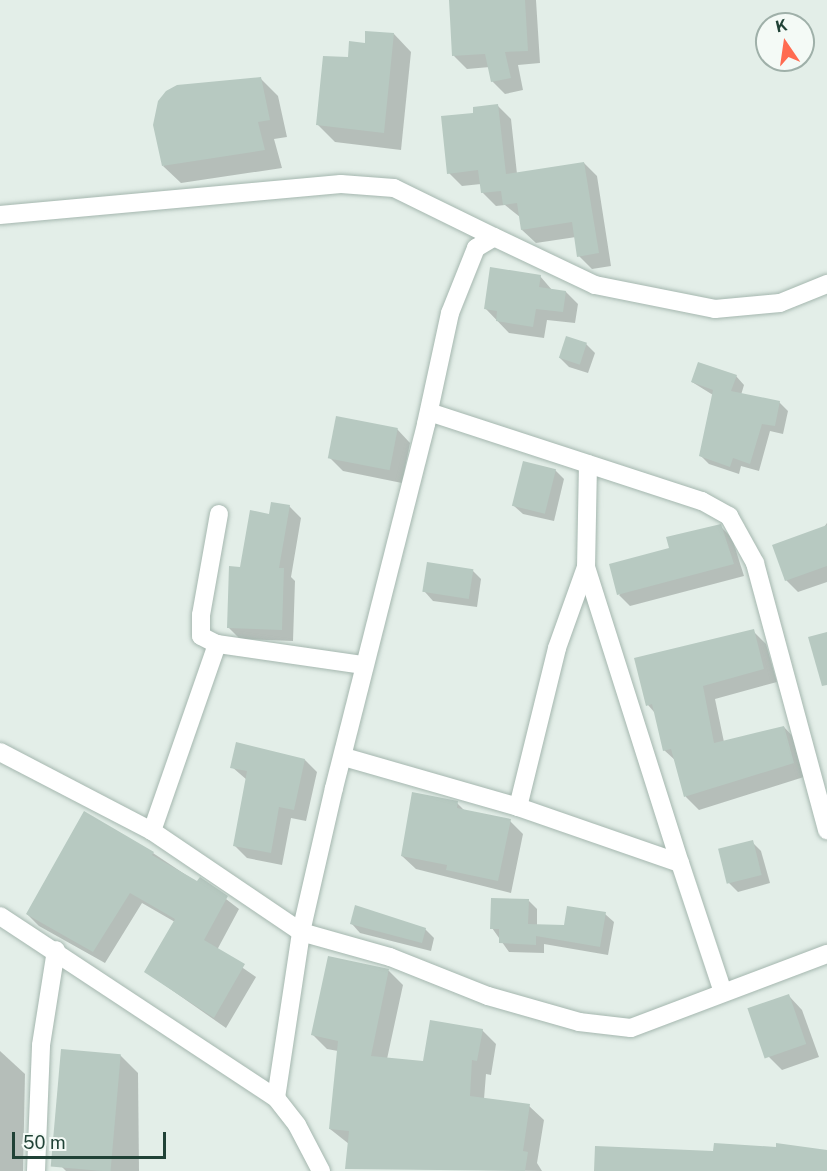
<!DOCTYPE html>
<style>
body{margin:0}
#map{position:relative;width:827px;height:1171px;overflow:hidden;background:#e3eee8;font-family:"Public Sans",sans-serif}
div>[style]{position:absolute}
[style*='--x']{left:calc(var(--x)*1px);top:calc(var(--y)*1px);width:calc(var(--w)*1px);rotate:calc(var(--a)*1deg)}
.shadow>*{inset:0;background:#0003}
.building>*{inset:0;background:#b7c9c1;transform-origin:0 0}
.roads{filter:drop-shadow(0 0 2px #a5b7af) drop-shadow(0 0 2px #a5b7af)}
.minor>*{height:18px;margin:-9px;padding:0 9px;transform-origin:9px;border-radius:9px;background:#fff}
.tertiary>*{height:18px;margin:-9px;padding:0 9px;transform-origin:9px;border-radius:9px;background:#fff}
span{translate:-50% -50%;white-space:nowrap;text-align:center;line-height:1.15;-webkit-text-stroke:4.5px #f4faf6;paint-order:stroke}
.north{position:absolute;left:755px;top:12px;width:60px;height:60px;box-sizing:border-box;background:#f4faf6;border:2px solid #9fb0a9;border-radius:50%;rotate:347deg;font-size:16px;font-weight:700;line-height:24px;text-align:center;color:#204236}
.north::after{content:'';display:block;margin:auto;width:21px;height:27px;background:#ff6b50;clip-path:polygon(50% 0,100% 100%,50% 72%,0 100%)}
.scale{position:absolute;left:12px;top:1132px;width:154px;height:27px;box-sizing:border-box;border:3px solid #204236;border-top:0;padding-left:8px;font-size:18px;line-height:21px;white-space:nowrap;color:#204236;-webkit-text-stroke:4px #f4faf6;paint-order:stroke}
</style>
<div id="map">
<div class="shadow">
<div style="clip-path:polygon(450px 0,536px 0,540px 63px,518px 65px,523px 90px,505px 94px,492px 81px,490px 67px,467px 69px,454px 56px)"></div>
<div style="clip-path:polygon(394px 34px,411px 52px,401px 150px,335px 142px,317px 124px,349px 59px,367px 45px)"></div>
<div style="clip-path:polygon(260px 78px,278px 96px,287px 137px,274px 139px,282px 168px,181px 183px,163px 166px)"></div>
<div style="clip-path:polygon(498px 106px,511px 119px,517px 174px,584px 163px,597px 176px,611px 266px,592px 269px,579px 256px,576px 237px,536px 243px,522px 230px,520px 217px,505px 205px,496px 206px,482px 192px,481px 184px,462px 186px,449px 173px,475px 114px)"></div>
<div style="clip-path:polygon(540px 276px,552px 290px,566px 292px,578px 304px,575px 323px,547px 320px,544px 338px,509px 333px,485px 308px)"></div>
<div style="clip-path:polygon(586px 344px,595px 353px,588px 373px,569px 367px,560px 358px)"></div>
<div style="clip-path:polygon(736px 376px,744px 385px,741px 395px,779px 402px,788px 411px,783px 434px,770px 431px,759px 471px,741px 466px,739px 474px,709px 464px,700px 455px,713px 395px,692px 382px)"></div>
<div style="clip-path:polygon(397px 429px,410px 443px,402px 483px,343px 471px,330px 458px)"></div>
<div style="clip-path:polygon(555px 470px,564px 479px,554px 521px,523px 514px,514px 506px)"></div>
<div style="clip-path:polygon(289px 506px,301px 518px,291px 577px,295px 581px,293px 641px,240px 639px,228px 627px,270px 515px)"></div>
<div style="clip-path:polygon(827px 523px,827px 582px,798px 592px,786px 580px)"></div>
<div style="clip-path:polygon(720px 526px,732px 538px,744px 576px,630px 606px,619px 595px,670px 549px)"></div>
<div style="clip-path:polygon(472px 570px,481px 579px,477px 607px,433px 601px,425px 592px)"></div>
<div style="clip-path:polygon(753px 631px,766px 644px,777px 682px,715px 699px,724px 742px,784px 727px,797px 741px,807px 776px,699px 810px,686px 797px,676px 761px,664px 750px,655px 713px,648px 705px)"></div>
<div style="clip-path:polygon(305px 760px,317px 772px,306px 821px,291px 818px,282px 865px,247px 858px,235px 846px,247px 780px,232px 767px)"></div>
<div style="clip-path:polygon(457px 803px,466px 812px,510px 821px,523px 834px,511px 893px,416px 869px,402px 856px)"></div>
<div style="clip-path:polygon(752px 842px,761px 851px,770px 883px,738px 892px,729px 883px)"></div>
<div style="clip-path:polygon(153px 853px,198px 883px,200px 879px,239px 909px,217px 950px,256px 977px,226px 1028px,146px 972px,175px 922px,142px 903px,105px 963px,39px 926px,27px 914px)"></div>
<div style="clip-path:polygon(529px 901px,537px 909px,537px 926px,565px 927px,605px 914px,614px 922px,608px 955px,544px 944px,544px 953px,509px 952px,492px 928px)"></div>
<div style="clip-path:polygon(356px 907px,425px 929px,434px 938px,431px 951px,360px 933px,352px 924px)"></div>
<div style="clip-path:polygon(330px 958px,389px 971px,403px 985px,387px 1059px,424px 1062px,482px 1030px,496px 1044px,491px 1075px,486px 1074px,484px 1099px,529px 1106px,544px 1120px,537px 1163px,542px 1171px,347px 1168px,349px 1144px,330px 1129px,338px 1051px,327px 1049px,312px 1034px)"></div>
<div style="clip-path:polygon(789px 996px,802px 1010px,819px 1057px,782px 1070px,768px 1056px)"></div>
<div style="clip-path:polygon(0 1051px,25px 1074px,23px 1171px,0 1171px)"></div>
<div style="clip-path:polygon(120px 1055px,138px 1073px,139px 1171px,66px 1171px,61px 1166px)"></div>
</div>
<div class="building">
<div style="clip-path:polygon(449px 0,525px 0,528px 51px,505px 52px,511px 78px,491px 82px,485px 54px,452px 56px)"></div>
<div style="clip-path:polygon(365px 31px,394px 33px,384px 133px,316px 125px,323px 56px,348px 57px,349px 41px,365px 43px)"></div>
<div style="clip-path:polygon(261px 77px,270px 120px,258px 122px,265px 150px,162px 166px,153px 125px,158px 101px,166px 91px,177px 85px)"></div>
<div style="clip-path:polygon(498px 104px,506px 174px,584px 162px,599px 253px,577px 257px,572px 222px,521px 230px,517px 203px,503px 205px,501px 191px,481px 193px,478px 170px,447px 174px,441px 116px,473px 113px,473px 107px)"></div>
<div style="clip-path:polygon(490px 267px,541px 275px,539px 287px,566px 291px,563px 312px,536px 309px,533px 327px,496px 321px,497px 311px,484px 309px)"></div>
<div style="left:566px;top:336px;width:22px;height:23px;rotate:18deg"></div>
<div style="clip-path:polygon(698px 362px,737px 375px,731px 391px,780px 401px,775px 426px,762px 424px,750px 464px,733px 458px,730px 467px,699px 456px,713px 390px,691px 382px)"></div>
<div style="left:336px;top:416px;width:63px;height:43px;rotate:11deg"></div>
<div style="left:523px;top:461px;width:34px;height:46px;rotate:14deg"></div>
<div style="clip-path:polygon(271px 502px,290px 505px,279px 568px,284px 568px,282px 630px,227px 628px,229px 566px,240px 567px,250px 510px,269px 514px)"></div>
<div style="clip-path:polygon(721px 524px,734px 564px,617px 595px,609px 564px,669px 548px,666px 537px)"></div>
<div style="clip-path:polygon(827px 525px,827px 566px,785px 581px,772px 545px)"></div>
<div style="left:427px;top:562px;width:47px;height:30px;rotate:9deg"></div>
<div style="clip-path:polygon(754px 629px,764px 669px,703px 686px,714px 743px,784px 726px,794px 763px,684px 797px,671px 749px,663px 751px,652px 704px,646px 706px,634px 658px)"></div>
<div style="clip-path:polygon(827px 632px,827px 685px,822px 686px,808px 637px)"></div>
<div style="clip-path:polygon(236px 742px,305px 759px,294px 810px,279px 807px,271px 853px,233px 846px,247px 771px,230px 768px)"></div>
<div style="clip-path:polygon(412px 792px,458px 801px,457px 808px,511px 819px,498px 881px,446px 870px,447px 865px,401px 856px)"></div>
<div style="clip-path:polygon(84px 811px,154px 852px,152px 855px,197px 881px,200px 877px,228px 896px,204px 940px,245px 964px,214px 1018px,144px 972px,175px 919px,130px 893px,93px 952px,26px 914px)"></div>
<div style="left:753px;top:840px;width:36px;height:36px;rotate:76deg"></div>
<div style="clip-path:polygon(491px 898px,529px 899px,528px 924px,564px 925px,567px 906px,606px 912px,600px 947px,536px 936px,536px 945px,499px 943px,499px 929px,490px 929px)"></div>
<div style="clip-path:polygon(355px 905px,426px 928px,422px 943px,350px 924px)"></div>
<div style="clip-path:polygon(328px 956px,389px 969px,371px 1056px,423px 1061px,430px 1020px,483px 1029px,477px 1061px,472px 1060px,470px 1096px,530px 1104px,523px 1151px,528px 1152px,525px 1171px,345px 1169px,349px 1131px,329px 1129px,338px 1041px,311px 1035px)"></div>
<div style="left:789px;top:994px;width:53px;height:44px;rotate:71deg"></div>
<div style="left:61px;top:1049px;width:60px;height:118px;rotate:5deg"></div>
<div style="clip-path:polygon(714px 1143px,776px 1147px,776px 1143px,827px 1150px,827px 1171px,594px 1171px,595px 1146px,713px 1151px)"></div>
</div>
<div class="roads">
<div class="minor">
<div style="--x:0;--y:215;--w:342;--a:-5.2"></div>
<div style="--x:341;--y:184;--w:53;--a:4.3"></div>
<div style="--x:394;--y:188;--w:111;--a:26.1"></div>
<div style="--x:429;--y:412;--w:287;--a:18.1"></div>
<div style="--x:702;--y:501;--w:31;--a:29"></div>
<div style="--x:729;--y:516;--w:54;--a:61"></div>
<div style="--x:755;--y:563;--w:277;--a:74.9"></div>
<div style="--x:588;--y:464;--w:103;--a:91.1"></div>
<div style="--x:586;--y:567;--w:311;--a:72.4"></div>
<div style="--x:219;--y:514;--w:103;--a:100.1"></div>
<div style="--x:201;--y:615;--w:21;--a:90"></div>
<div style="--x:201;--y:636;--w:18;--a:27"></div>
<div style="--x:217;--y:644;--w:148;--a:8.2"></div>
<div style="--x:0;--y:752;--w:171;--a:27.5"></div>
<div style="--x:152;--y:831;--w:180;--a:34.1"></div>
<div style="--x:301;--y:932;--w:92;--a:15.7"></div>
<div style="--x:390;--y:957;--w:105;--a:21.7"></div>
<div style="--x:488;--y:996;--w:95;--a:15.9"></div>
<div style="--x:579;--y:1022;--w:52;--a:6.6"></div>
<div style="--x:631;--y:1028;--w:210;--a:-20.7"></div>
<div style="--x:344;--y:757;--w:181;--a:16"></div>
<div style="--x:518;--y:807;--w:171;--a:19.1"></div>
<div style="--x:680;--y:863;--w:136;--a:71.6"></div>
<div style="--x:518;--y:807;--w:164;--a:-76.2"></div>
<div style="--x:557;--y:648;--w:86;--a:-70.3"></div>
<div style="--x:152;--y:831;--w:198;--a:-70.8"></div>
<div style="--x:276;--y:1098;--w:168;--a:-81.4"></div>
<div style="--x:301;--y:932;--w:148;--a:-77.1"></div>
<div style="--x:334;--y:788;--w:375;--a:-75.8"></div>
<div style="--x:426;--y:424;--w:114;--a:-77.8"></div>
<div style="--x:450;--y:313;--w:70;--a:-68.2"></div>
<div style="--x:476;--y:248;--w:21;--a:-31"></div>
<div style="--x:494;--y:237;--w:112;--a:25.4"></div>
<div style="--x:595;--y:285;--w:122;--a:11.3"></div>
<div style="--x:715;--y:309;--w:65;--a:-5.3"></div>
<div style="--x:780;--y:303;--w:51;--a:-22"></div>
<div style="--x:36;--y:1171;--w:126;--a:-87.7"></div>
<div style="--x:41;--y:1045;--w:96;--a:-81"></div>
</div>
<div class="tertiary">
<div style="--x:0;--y:916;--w:331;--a:33.4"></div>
<div style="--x:276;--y:1098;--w:34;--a:52"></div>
<div style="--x:297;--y:1125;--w:52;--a:62.4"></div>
</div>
</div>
<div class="north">K</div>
<div class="scale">50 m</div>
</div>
